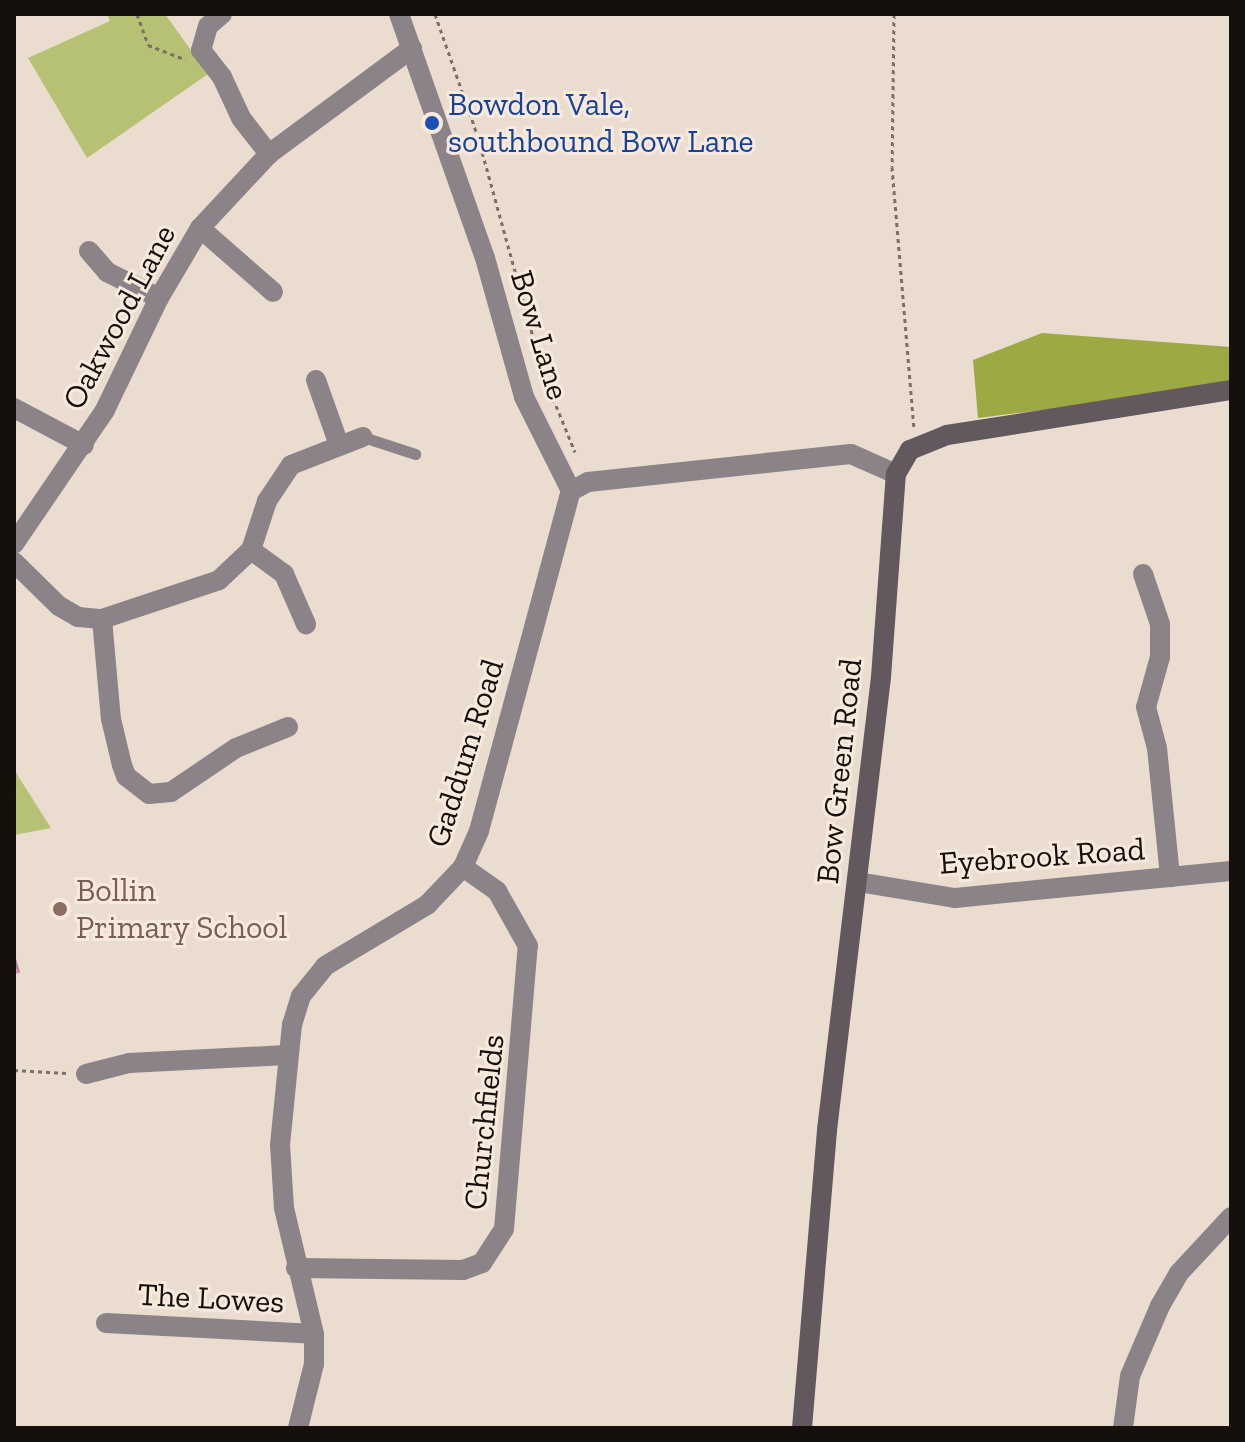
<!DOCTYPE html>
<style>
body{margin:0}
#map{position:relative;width:1245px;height:1442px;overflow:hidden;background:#eaddd0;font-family:"Zilla Slab",serif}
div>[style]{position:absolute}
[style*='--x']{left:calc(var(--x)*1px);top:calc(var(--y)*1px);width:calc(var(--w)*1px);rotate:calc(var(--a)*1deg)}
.green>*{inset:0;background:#b6c173}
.forest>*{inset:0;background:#9da942}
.path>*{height:3px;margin-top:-1.5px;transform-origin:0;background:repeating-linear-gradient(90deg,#797068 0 4px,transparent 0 8px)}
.service>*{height:11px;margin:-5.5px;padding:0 5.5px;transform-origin:5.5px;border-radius:5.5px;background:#8b8387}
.minor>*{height:20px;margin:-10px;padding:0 10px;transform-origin:10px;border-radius:10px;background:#8b8387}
.tertiary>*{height:20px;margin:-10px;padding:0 10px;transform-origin:10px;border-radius:10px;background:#8b8387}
.secondary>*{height:20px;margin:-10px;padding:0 10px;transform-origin:10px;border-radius:10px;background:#62585d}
.wall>*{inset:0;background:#db98b8}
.shaded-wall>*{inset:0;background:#b27c96}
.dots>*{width:22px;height:22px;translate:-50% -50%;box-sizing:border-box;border:4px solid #f7eadd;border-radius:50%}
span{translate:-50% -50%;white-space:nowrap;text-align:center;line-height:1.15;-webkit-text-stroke:6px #f7eadd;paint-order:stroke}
.transit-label{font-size:32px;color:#164399}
.left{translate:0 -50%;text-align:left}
.street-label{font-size:32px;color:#15100c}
.education-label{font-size:32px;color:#785e54}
.frame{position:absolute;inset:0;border:16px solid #15100c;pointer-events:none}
</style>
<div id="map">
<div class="green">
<div style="clip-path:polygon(107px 14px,165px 14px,208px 74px,87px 158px,28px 58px,110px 21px)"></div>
<div style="clip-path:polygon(14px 768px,18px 776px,51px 828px,14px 835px)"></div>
</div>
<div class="forest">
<div style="clip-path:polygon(1042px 333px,1231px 347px,1231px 387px,978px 418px,973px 360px)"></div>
</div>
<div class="path">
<div style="--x:137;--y:14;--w:33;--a:70"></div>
<div style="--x:148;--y:45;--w:40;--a:21"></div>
<div style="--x:435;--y:14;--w:130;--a:70.7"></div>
<div style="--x:478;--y:137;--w:248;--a:74.6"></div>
<div style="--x:544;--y:376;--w:82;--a:67.8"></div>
<div style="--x:894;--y:14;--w:153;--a:90.7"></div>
<div style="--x:892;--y:167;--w:263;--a:85.2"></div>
<div style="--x:14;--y:1070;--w:52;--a:3.3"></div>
</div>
<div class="service">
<div style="--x:363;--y:437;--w:55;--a:18.1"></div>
</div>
<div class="minor">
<div style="--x:222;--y:14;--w:18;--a:139"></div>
<div style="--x:208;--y:26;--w:25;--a:106"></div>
<div style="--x:201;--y:50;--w:34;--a:52"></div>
<div style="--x:222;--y:77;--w:45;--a:65.1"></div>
<div style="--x:241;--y:118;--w:46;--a:52.1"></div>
<div style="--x:200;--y:228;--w:97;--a:41.2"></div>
<div style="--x:89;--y:251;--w:28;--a:49"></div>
<div style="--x:107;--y:272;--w:58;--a:26.6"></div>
<div style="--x:316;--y:380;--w:69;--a:70.5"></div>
<div style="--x:14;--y:408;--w:79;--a:27.9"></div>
<div style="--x:14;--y:544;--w:162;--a:-55.8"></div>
<div style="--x:105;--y:410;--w:124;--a:-64.3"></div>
<div style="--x:159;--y:298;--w:81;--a:-59.6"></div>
<div style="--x:200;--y:228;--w:101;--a:-47"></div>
<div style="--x:269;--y:154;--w:178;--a:-36.5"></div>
<div style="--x:251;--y:550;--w:41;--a:36"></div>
<div style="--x:284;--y:574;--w:55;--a:66.3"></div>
<div style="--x:14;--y:562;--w:63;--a:44.4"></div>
<div style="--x:59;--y:606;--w:22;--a:30"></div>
<div style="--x:78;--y:617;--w:24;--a:5"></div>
<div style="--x:102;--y:619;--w:123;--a:-18.4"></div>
<div style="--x:219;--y:580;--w:44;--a:-43.2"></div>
<div style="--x:251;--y:550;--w:52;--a:-71.9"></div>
<div style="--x:267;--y:501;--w:43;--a:-56.3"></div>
<div style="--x:291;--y:465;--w:77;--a:-21.3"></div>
<div style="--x:1143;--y:574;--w:53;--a:71.2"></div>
<div style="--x:1160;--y:624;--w:33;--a:90"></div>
<div style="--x:1160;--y:657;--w:52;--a:105.6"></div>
<div style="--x:1146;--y:707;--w:42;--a:75"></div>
<div style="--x:1157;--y:748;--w:130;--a:84.2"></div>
<div style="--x:102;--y:619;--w:100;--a:84.9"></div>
<div style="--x:111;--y:719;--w:47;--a:76.6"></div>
<div style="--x:122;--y:765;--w:12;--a:70"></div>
<div style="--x:126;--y:776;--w:29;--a:38"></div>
<div style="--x:149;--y:794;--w:22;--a:-5"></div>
<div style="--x:171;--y:792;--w:78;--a:-34.1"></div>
<div style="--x:236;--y:748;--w:56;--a:-22"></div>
<div style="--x:858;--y:882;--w:98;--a:9.4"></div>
<div style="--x:955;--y:898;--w:277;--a:-5.6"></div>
<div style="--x:86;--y:1074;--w:44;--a:-14.3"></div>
<div style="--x:129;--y:1063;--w:157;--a:-2.9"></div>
<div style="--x:296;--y:1268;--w:167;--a:0.7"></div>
<div style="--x:463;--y:1270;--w:20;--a:-20"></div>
<div style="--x:482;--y:1263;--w:40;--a:-57.1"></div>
<div style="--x:504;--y:1229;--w:284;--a:-85.2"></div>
<div style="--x:528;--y:946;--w:63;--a:-119.4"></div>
<div style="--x:497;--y:891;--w:42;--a:-144.8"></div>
<div style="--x:106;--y:1323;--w:208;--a:3"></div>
<div style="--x:298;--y:1428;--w:66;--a:-76"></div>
<div style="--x:314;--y:1364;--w:30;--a:-90"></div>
<div style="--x:314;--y:1334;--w:130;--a:-103.4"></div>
<div style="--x:284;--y:1208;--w:63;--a:-93.6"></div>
<div style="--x:280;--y:1145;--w:121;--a:-84.3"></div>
<div style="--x:292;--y:1025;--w:30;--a:-73"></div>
<div style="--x:301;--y:996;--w:38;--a:-51"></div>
<div style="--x:325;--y:966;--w:119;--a:-30.9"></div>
<div style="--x:427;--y:905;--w:52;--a:-46.5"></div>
<div style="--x:463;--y:867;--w:39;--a:-66"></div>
<div style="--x:479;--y:831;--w:352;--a:-74.9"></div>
<div style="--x:1123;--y:1428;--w:52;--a:-82.3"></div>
<div style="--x:1130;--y:1376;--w:76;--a:-66.8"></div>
<div style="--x:1160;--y:1306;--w:38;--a:-60"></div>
<div style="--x:1179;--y:1273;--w:76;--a:-47.1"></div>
</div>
<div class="tertiary">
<div style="--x:399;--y:14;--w:259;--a:70.6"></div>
<div style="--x:485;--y:258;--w:144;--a:74.3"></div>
<div style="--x:524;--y:397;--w:105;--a:63.4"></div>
<div style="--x:571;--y:491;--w:19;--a:-28"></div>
<div style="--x:588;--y:482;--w:264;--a:-6.1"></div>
<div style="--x:851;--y:454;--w:49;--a:24"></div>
</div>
<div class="secondary">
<div style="--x:802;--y:1428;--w:299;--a:-85.2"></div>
<div style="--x:827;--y:1130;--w:456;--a:-83.2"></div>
<div style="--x:881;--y:677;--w:204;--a:-85.8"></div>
<div style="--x:896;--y:474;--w:28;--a:-60"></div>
<div style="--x:910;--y:450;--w:40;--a:-22"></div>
<div style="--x:947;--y:435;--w:288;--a:-9"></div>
</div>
<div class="wall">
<div style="clip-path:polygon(14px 952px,20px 973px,14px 974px)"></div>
</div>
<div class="shaded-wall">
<div style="clip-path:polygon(14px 952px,20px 973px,14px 965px)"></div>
</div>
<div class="dots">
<div style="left:432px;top:123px;background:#1a4fb4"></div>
<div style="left:60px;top:909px;background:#8d6e63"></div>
</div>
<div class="transit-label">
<span class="left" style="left:448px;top:123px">Bowdon Vale,<br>southbound Bow Lane</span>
</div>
<div class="street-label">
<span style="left:119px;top:317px;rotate:-62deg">Oakwood Lane</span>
<span style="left:540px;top:335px;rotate:73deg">Bow Lane</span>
<span style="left:465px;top:753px;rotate:-73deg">Gaddum Road</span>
<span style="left:839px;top:771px;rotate:-84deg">Bow Green Road</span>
<span style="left:1042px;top:856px;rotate:-4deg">Eyebrook Road</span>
<span style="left:484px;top:1122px;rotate:-84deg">Churchfields</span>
<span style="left:211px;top:1298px;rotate:3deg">The Lowes</span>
</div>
<div class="education-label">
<span class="left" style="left:76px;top:909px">Bollin<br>Primary School</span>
</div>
<div class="frame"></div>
</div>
